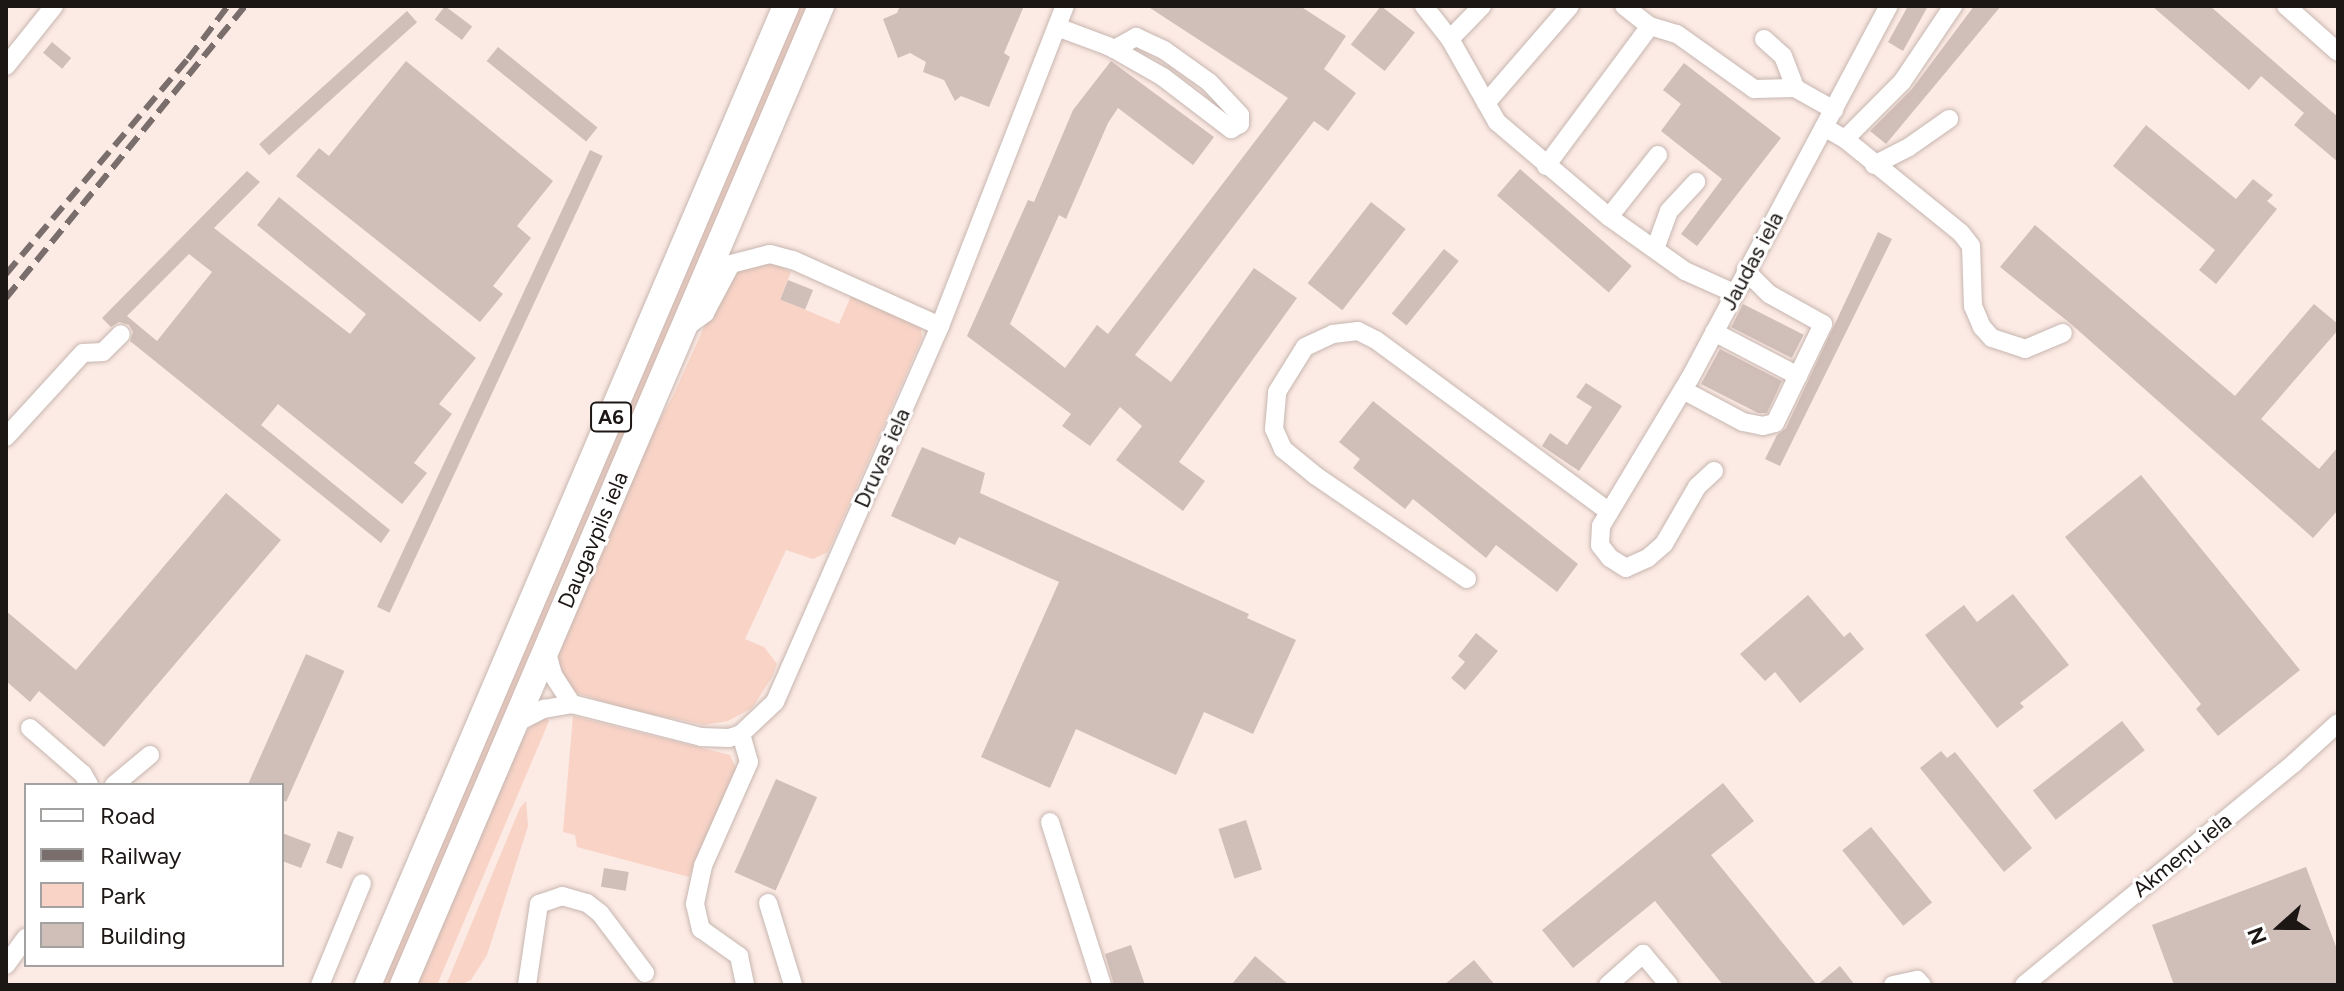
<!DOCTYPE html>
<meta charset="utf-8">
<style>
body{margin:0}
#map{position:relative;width:2344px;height:991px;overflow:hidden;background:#fceae4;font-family:Figtree,sans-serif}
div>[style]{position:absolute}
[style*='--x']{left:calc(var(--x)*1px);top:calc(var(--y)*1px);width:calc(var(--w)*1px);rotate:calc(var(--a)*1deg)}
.green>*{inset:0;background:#f8d3c6}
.building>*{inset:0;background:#d0beb8;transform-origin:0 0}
.roads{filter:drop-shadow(0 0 2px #c7b6b0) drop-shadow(0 0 2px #c7b6b0)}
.minor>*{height:18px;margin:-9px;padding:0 9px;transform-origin:9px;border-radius:9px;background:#fff}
.highway>*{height:26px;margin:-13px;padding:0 13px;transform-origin:13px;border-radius:13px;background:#fff}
.rail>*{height:6px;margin-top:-3px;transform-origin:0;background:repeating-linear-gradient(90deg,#796e6b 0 16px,transparent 0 24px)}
span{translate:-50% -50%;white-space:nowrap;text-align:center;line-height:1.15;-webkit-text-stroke:6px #fff;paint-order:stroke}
.shield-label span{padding:2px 6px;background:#fff;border:2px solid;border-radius:6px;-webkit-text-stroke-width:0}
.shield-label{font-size:20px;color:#1c1614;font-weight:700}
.street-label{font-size:22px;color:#1c1614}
.frame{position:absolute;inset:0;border:8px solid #1c1614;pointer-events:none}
.legend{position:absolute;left:24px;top:783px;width:260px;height:184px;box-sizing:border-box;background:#fff;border:2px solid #a4a2a1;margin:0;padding:10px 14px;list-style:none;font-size:24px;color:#1c1614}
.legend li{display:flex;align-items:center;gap:16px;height:40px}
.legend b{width:40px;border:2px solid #a4a2a1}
.north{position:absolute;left:2240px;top:887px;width:80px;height:80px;-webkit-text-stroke:6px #fff;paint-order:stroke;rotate:249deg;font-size:22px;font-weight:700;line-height:32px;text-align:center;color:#1c1614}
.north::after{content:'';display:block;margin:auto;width:28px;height:36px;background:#1c1614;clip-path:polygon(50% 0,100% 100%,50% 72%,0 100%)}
</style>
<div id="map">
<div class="green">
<div style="clip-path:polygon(798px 6px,808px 6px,391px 985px,379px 985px)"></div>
<div style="clip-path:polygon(769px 261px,791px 272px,780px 299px,839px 324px,851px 296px,921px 326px,922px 338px,828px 552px,813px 559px,786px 550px,745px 639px,764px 647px,777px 664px,772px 677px,752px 708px,728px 721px,704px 725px,624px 708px,574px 692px,559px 667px,559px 643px,640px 455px,673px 396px,725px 281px,739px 268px)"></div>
<div style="clip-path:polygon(573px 716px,730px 755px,736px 768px,689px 877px,577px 847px,575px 835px,563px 832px)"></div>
<div style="clip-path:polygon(546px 718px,549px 721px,437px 985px,414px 985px,520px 740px,531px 726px)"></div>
<div style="clip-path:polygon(526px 801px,528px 826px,487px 955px,471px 980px,460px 985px,446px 985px,520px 808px)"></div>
</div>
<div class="building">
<div style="left:445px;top:6px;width:34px;height:17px;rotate:37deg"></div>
<div style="clip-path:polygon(900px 6px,1024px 6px,1004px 53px,1010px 57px,989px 107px,961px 96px,955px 101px,944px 80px,923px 72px,926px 62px,910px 53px,898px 58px,883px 19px,897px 13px)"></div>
<div style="clip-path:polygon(1147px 6px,1300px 6px,1346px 36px,1324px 69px,1356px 93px,1328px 131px,1314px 121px,1135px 355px,1171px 382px,1254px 268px,1297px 298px,1179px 462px,1205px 481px,1183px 511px,1116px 460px,1142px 426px,1120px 407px,1090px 446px,1062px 426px,1071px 414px,967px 336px,1028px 200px,1034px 202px,1073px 110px,1111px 61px,1214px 137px,1193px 165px,1118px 108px,1108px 123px,1066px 219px,1059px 215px,1010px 324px,1065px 368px,1097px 325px,1108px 334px,1288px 98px)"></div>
<div style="left:1381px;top:6px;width:43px;height:49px;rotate:38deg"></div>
<div style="clip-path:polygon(1908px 6px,1928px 6px,1903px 51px,1888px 42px)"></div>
<div style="clip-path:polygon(1974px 6px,2001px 6px,1886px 144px,1870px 131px,1912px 89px)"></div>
<div style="clip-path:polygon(2152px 6px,2210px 6px,2338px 117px,2338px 162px,2294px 125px,2304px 113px,2261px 76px,2249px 90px)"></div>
<div style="left:407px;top:11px;width:15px;height:199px;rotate:48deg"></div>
<div style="left:52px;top:42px;width:25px;height:14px;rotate:40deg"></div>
<div style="left:498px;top:47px;width:128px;height:18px;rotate:39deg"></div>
<div style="clip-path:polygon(406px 61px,553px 181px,517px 226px,531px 238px,493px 286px,503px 294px,480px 322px,296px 176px,319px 148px,329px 156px)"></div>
<div style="clip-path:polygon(1684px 63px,1781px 138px,1697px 246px,1681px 234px,1722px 179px,1661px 131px,1681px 104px,1663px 90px)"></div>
<div style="clip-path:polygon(2146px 125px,2236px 199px,2253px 179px,2273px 195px,2267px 201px,2277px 209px,2216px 284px,2199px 270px,2215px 250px,2113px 166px)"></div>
<div style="left:590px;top:150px;width:14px;height:504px;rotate:25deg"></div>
<div style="left:1520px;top:169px;width:148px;height:35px;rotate:41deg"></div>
<div style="clip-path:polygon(evenodd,247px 171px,260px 182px,214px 228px,350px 334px,366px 314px,257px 225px,279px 197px,476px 358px,439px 404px,452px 414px,414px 463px,427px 473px,402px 504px,278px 404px,261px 425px,390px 530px,381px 543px,130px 341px,133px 332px,129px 325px,119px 322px,111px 327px,102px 318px,247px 171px,189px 254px,212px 272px,157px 341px,127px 316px,189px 254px)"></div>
<div style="left:1371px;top:202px;width:44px;height:103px;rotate:38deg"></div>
<div style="clip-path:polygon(2035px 225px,2235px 396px,2314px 304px,2338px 324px,2338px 330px,2261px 419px,2319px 469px,2338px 447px,2338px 510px,2313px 538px,2071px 324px,2000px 267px)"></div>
<div style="clip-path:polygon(1878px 232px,1892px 239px,1780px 466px,1765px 459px,1777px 435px,1786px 428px)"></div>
<div style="left:1444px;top:249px;width:19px;height:83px;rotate:39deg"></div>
<div style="left:788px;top:280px;width:27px;height:21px;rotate:22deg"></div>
<div style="left:1743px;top:304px;width:68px;height:26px;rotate:27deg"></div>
<div style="clip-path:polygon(1720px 349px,1782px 381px,1767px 413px,1758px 413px,1701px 384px)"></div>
<div style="clip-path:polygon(1586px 383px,1622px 406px,1579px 471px,1542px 446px,1550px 433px,1567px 445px,1592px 407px,1576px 397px)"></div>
<div style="clip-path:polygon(1373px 401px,1578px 564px,1557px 592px,1496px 545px,1486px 558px,1413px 499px,1405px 509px,1353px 468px,1360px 459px,1339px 442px)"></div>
<div style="clip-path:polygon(922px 447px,985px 473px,980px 493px,1249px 614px,1247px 618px,1296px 640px,1253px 734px,1204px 712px,1176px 775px,1076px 729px,1050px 788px,981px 757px,1059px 582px,959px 537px,955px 545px,891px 516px)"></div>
<div style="clip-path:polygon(2141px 475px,2300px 670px,2218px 736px,2196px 709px,2201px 704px,2065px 537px)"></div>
<div style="clip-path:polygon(226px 493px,281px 540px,104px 747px,39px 691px,30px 702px,6px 681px,6px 611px,76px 670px)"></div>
<div style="clip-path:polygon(2013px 594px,2069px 665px,2020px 703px,2024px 707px,1997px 728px,1925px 635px,1964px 605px,1977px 622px)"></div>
<div style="clip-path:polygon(1808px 595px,1844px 637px,1850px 632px,1864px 649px,1800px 703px,1775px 672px,1765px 681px,1740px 654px)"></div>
<div style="clip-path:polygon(1476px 633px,1498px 651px,1465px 690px,1451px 678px,1465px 662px,1458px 656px)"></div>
<div style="left:306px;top:654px;width:42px;height:143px;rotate:24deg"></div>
<div style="left:2122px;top:721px;width:37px;height:113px;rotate:52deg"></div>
<div style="clip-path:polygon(1941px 751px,1947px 758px,1955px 752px,2032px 848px,2004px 872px,1920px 768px)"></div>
<div style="left:776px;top:779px;width:45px;height:102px;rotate:24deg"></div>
<div style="clip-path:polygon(1723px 783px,1754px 821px,1711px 855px,1817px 985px,1840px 966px,1855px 985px,1723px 985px,1655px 901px,1573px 968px,1542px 930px)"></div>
<div style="left:1246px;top:820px;width:52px;height:29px;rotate:72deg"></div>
<div style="left:1871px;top:827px;width:97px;height:37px;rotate:51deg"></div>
<div style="left:338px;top:831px;width:17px;height:34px;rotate:21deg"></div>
<div style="clip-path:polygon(282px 833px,311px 844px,301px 868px,282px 861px)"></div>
<div style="clip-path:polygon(2306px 867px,2338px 952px,2338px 985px,2174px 985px,2152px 925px)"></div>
<div style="left:604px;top:868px;width:25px;height:19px;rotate:9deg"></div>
<div style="clip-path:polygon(1131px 945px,1145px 985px,1114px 985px,1105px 954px)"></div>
<div style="clip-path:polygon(1255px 956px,1289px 985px,1231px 985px)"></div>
<div style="clip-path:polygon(1474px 960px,1495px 985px,1444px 985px)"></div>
</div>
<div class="roads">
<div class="minor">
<div style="--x:1424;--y:6;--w:42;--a:51.8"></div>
<div style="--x:1450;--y:39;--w:95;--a:60.5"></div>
<div style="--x:1497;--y:122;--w:147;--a:40.3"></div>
<div style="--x:1609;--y:217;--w:93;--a:35.4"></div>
<div style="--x:1685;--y:271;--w:54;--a:24.2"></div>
<div style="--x:1624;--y:6;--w:33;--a:38"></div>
<div style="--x:2286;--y:6;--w:69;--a:41.5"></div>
<div style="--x:1057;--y:27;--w:54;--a:20.4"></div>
<div style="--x:1108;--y:46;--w:7;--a:27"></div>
<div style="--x:1114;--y:49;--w:56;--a:29.7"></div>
<div style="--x:1163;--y:77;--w:86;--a:37.4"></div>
<div style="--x:1231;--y:129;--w:10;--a:-29"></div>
<div style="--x:1240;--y:124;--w:9;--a:-90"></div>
<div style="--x:1240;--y:115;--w:45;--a:-133.2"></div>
<div style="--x:1209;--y:82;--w:55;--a:-144.6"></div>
<div style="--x:1164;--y:50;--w:31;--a:-155"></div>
<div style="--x:1136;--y:37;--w:25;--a:151"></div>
<div style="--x:1450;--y:39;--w:46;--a:-45.9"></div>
<div style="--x:1764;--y:39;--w:25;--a:42"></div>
<div style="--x:1783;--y:56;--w:34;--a:69"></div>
<div style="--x:6;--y:66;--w:77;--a:-51.3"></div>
<div style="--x:1486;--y:103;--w:128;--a:-49.1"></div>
<div style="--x:1824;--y:127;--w:24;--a:30"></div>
<div style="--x:1845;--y:139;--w:149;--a:39"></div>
<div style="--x:1961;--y:233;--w:16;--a:52"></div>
<div style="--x:1971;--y:246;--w:60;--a:88.1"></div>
<div style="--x:1973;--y:306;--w:23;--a:67"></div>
<div style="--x:1982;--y:327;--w:15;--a:48"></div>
<div style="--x:1992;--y:338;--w:35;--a:18"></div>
<div style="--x:2025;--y:349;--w:41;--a:-22.8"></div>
<div style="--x:1845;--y:139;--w:81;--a:-45"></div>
<div style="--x:1902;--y:82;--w:92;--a:-56.1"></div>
<div style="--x:1874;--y:165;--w:39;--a:-27"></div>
<div style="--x:1909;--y:147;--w:49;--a:-35"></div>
<div style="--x:1546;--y:166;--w:174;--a:-53.4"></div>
<div style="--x:1650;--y:26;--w:28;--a:17"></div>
<div style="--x:1677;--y:34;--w:95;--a:35.5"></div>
<div style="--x:1754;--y:89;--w:41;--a:-1.4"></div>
<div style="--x:1795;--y:88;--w:45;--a:29.4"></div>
<div style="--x:1609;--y:217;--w:79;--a:-51.7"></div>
<div style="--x:1655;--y:249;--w:40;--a:-69.8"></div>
<div style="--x:1669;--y:211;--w:40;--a:-47"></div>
<div style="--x:686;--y:327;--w:24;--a:-36"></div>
<div style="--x:705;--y:313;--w:55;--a:-62"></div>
<div style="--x:731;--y:264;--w:40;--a:-14.4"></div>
<div style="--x:770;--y:254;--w:24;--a:15"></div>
<div style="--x:793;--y:260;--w:161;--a:24.2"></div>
<div style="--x:1714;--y:332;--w:95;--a:27.6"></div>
<div style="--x:1683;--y:390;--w:68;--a:28.1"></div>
<div style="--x:1743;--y:422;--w:20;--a:11"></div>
<div style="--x:1763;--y:426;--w:12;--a:-14"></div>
<div style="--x:1775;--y:423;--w:110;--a:-64.1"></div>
<div style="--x:1823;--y:324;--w:62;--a:-150.9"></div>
<div style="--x:1769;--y:294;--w:33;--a:-135"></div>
<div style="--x:6;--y:437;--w:114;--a:-47.5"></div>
<div style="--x:83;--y:353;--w:20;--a:-3"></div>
<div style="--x:103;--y:352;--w:25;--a:-45"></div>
<div style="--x:1714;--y:471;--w:23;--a:137"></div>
<div style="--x:1697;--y:487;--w:66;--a:120.1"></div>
<div style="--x:1664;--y:544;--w:21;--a:139"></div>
<div style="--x:1648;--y:558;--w:24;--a:156"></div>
<div style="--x:1626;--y:568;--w:19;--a:-148"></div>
<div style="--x:1610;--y:558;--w:16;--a:-128"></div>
<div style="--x:1600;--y:545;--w:19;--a:-87"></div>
<div style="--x:1601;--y:526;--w:173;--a:-59"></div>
<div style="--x:1690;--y:378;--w:422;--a:-61.9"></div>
<div style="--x:1467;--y:579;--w:183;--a:-145.7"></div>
<div style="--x:1316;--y:476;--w:43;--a:-140.7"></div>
<div style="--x:1283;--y:449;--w:22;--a:-114"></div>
<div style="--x:1274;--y:429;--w:37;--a:-85"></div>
<div style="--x:1277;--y:392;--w:53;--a:-58.1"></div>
<div style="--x:1305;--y:347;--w:31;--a:-25"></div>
<div style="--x:1333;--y:334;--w:25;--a:-7"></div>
<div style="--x:1358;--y:331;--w:20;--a:27"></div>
<div style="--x:1376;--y:340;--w:290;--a:36.4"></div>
<div style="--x:546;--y:650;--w:26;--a:74"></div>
<div style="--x:553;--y:675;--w:35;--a:57"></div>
<div style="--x:514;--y:724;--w:34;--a:-27"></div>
<div style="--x:544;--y:709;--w:28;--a:-10"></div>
<div style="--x:572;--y:704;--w:133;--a:14.3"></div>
<div style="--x:701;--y:737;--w:28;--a:2"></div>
<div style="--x:729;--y:738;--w:13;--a:-18"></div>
<div style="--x:741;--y:734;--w:47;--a:-43.3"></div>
<div style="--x:775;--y:702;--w:411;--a:-66.3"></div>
<div style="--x:940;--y:326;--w:344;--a:-68.7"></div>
<div style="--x:30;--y:728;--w:70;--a:41"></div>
<div style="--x:83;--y:774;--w:13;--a:61"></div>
<div style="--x:741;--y:734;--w:29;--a:74"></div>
<div style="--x:749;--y:762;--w:114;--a:113.9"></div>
<div style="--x:703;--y:866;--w:39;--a:102"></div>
<div style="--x:695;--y:904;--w:26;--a:77"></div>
<div style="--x:701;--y:929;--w:47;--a:35.4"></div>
<div style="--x:739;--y:956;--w:30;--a:78"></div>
<div style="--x:114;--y:785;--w:47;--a:-39.8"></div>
<div style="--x:1050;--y:822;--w:171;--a:72.3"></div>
<div style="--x:768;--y:903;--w:86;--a:73"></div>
<div style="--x:6;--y:965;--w:34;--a:-54"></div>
<div style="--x:320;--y:985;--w:110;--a:-67.6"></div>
<div style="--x:527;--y:985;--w:82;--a:-81.6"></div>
<div style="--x:539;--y:904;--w:24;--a:-19"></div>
<div style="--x:562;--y:896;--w:26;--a:16"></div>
<div style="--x:587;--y:903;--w:16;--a:38"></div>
<div style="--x:600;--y:913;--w:75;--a:53.1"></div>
<div style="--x:1608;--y:985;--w:47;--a:-41.5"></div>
<div style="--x:1643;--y:954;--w:40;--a:50"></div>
<div style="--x:1893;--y:985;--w:25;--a:-12"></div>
<div style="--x:1917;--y:980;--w:7;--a:45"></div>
<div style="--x:2024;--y:985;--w:350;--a:-39.4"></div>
<div style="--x:2294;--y:763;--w:59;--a:-42.3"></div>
</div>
<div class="highway">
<div style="--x:368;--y:985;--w:1065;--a:-66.88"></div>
<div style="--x:403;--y:985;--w:1065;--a:-66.88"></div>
</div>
</div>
<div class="rail">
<div style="--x:6;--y:274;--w:282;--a:-49.8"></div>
<div style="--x:188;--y:59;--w:66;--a:-53"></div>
<div style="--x:6;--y:298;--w:377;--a:-50.7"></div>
</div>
<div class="shield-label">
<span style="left:611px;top:417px">A6</span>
</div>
<div class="street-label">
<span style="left:1752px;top:261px;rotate:-62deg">Jaudas iela</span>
<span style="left:882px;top:458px;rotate:-66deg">Druvas iela</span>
<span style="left:593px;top:540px;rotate:-67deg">Daugavpils iela</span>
<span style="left:2182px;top:855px;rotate:-39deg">Akmeņu iela</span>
</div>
<div class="frame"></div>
<ul class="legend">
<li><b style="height:10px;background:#fff"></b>Road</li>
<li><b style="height:10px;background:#796e6b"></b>Railway</li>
<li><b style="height:22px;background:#f8d3c6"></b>Park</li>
<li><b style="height:22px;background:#d0beb8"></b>Building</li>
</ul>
<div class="north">N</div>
</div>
